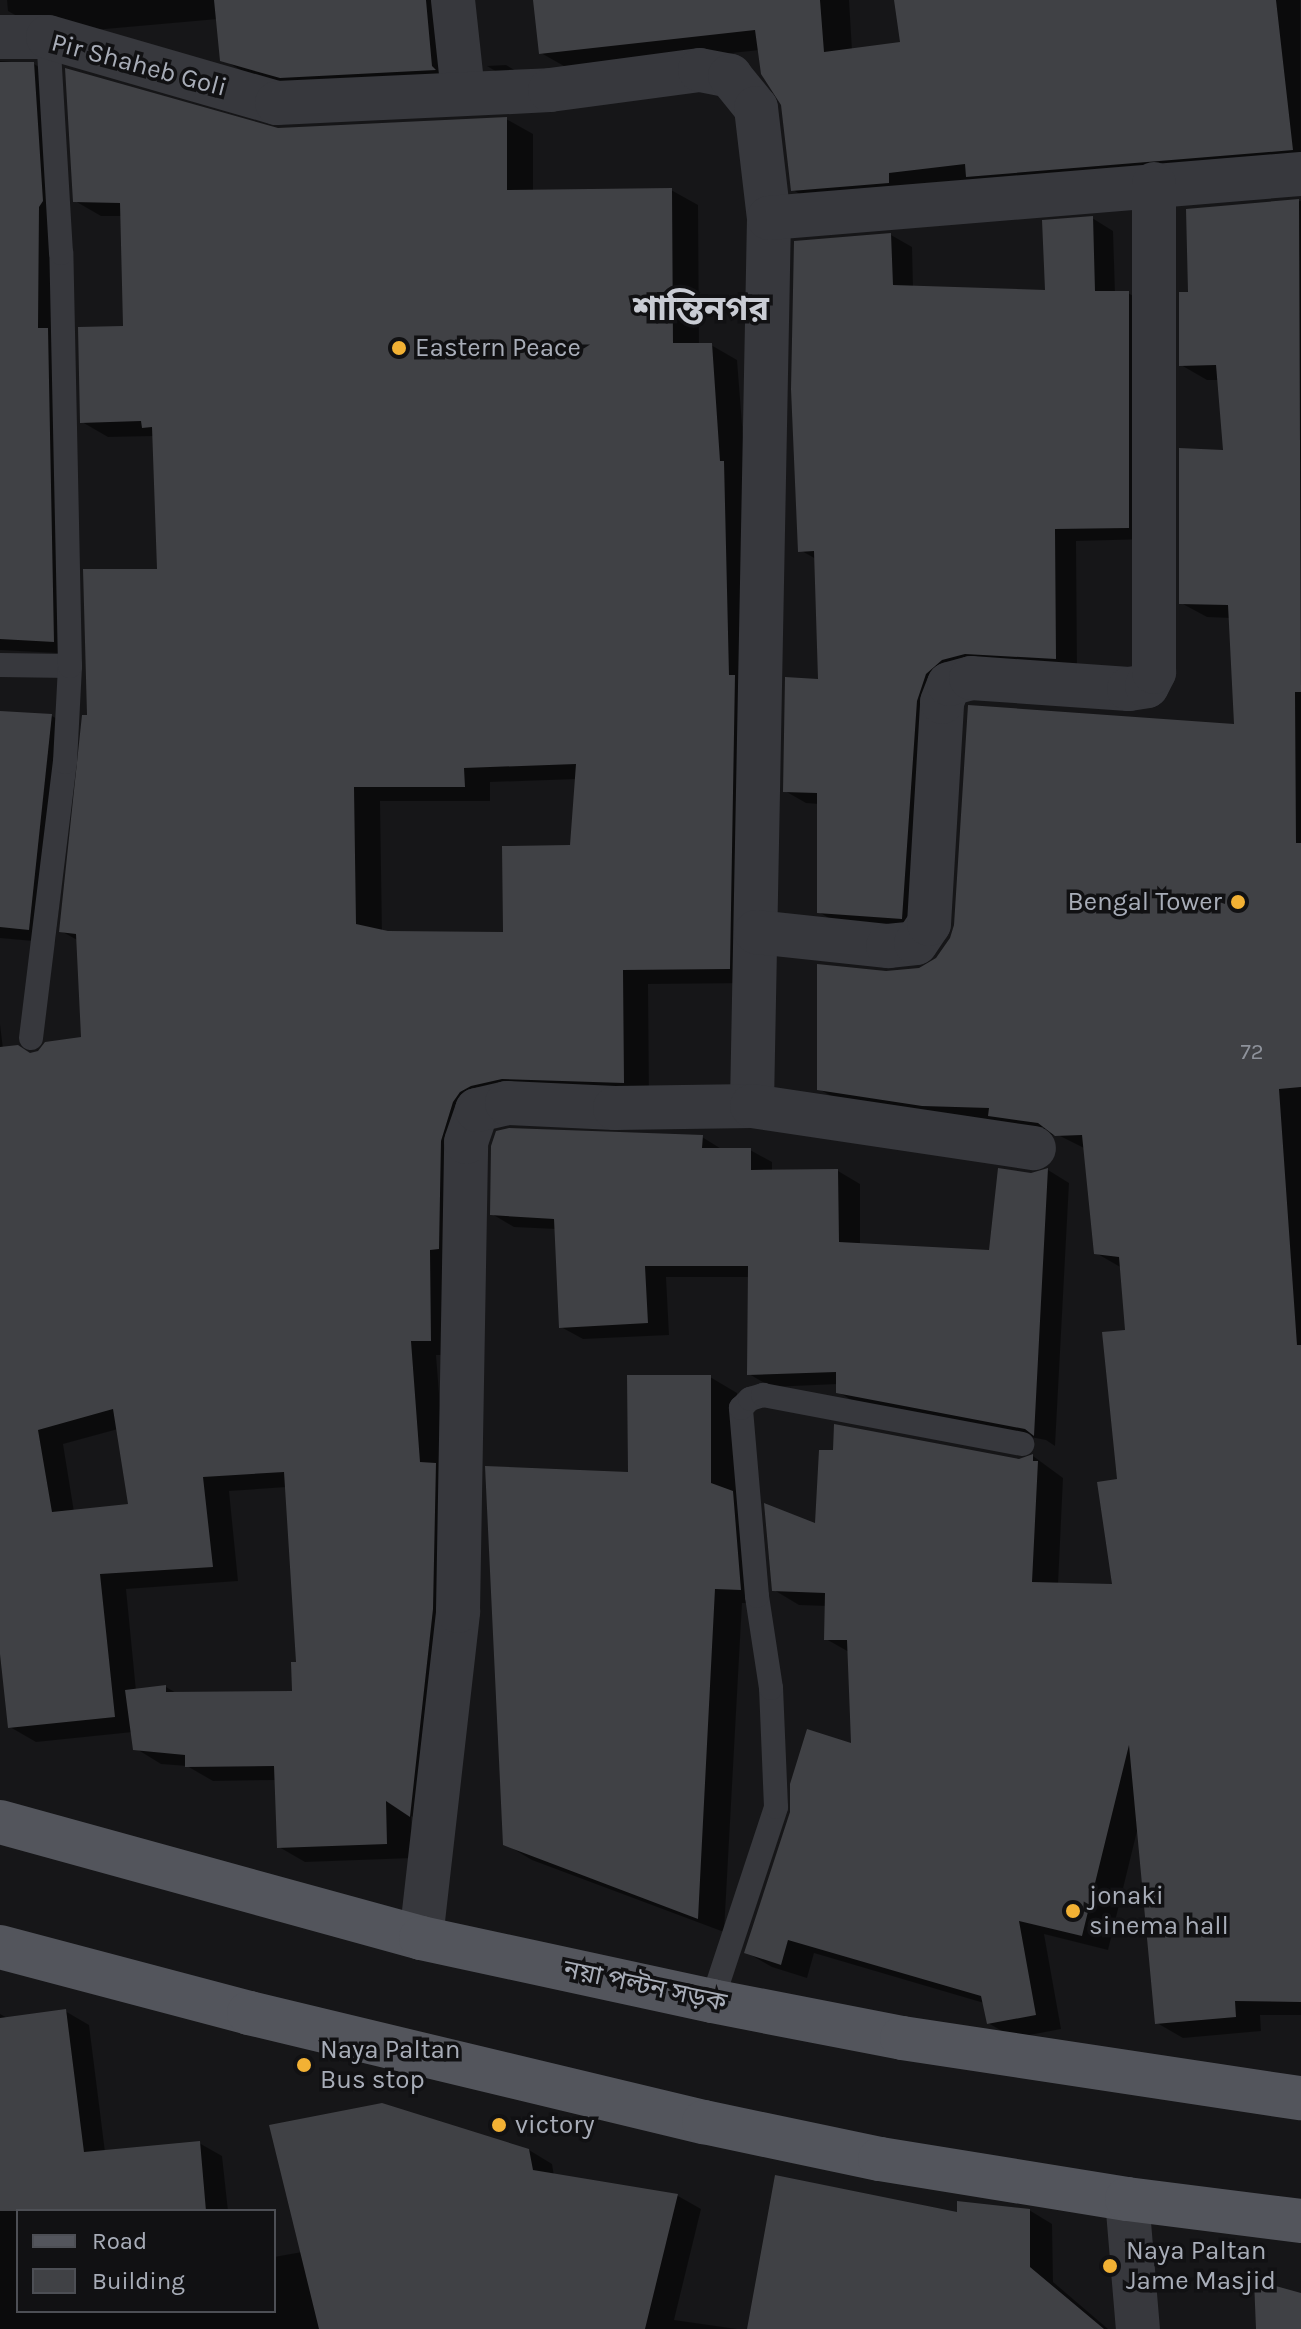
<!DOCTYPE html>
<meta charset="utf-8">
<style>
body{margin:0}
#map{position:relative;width:1301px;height:2329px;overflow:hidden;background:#161618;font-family:Karla,"Noto Sans Bengali",sans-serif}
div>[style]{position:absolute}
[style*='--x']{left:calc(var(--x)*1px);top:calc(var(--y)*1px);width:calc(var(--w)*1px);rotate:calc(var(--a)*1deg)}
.shadow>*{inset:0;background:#0007}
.building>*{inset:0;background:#404145}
.lane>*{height:24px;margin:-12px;padding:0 12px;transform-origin:12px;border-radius:12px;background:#37383d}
.street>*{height:44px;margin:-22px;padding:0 22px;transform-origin:22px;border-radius:22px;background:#37383d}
.primary>*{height:44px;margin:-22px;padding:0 22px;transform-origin:22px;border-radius:22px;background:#53555c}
.dots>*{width:22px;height:22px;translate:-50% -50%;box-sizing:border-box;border:4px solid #111113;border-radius:50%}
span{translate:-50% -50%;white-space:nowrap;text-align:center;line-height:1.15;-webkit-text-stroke:7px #111113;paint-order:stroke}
.number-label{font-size:22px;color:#8e929b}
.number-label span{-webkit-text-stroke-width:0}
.street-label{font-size:26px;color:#a8adb8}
.poi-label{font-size:26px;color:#a8adb8}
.left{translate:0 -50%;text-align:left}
.right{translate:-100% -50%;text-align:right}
.district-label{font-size:34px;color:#c9ccd4;font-weight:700}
.legend{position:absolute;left:16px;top:2209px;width:260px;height:104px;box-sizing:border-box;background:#111113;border:2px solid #4d4f55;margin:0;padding:10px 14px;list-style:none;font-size:24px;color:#a8adb8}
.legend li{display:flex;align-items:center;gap:16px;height:40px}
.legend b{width:40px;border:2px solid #4d4f55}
</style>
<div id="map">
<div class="shadow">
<div style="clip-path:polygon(7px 0,464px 0,472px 91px,263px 83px,222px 59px,218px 19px,49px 34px,8px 11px)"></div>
<div style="clip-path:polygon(535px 0,849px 0,852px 50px,902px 44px,896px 0,1300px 0,1301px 168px,824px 208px,793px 190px,783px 104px,760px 50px,571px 70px,541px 53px)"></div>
<div style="clip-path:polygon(0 61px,34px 64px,57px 78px,77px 654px,0 650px)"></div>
<div style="clip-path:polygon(506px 65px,556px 94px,537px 96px,487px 66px)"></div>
<div style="clip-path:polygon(evenodd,506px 119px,533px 134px,533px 192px,671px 190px,698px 205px,699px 345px,711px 345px,737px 360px,746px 476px,755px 983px,648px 984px,649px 1097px,486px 1106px,457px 1355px,436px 1355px,445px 1471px,436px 1830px,411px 1816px,413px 1858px,305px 1862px,279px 1847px,277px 1780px,213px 1781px,187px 1766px,161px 1764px,135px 1748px,133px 1732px,36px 1742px,10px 1727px,0 1635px,0 1024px,3px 1049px,31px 1055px,83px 1039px,79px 941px,61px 931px,89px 717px,159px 571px,154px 436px,108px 437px,82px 422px,125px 328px,122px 216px,101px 216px,75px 201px,277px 130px,506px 119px,577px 779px,572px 847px,505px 934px,382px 935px,380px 801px,490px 801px,490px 782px,577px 779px,506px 119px,118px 1429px,130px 1506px,74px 1512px,63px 1444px,118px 1429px,506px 119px,287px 1487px,298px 1664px,294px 1693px,178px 1694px,166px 1687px,136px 1691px,126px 1589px,238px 1581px,229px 1491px,287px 1487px)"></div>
<div style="clip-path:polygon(1301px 201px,1301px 2015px,1260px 2015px,1261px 2031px,1183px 2038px,1157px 2023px,1138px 1827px,1108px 1950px,1044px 1934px,1061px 2029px,1014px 2038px,988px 2023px,984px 2003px,814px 1953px,807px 1978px,772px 1967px,746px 1952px,854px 1746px,849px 1652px,826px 1639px,827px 1606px,799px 1605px,774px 1590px,816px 1526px,1033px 1456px,1063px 1478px,1058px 1585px,1115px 1586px,1127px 1332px,1122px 1268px,1096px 1253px,1086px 1149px,1060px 1136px,845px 1104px,819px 1089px,886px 973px,919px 970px,938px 959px,1236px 727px,1231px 618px,1207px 617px,1181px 603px,1225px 452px,1219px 380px,1207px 380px,1181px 365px,1190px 294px,1188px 210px)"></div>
<div style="clip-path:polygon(1092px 218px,1113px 231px,1115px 293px,1128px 293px,1150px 306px,1150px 539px,1076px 541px,1077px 670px,964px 672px,923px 930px,840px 925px,819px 912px,819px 804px,806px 803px,785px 791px,820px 681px,816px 559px,800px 550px,891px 235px,912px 247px,913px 287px,1047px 292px)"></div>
<div style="clip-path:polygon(0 713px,52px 716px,78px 731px,55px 943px,0 938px)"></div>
<div style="clip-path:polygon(702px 1137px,723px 1150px,750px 1150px,772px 1162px,772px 1172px,838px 1171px,860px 1184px,860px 1245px,990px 1252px,1031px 1175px,1048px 1170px,1069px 1183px,1055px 1446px,1046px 1440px,860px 1405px,838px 1392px,838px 1384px,771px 1387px,749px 1374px,750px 1277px,666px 1277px,669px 1335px,583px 1339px,561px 1327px,556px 1229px,514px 1227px,492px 1214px)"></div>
<div style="clip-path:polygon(710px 1377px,737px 1393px,738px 1496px,768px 1604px,742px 1603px,724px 1932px,532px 1860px,505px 1844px,630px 1475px)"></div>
<div style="clip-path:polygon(65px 2011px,89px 2025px,105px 2152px,199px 2143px,222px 2156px,228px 2211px,18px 2211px,18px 2311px,274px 2311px,274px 2257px,302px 2252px,529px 2150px,552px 2164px,554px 2176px,678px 2196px,701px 2209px,674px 2320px,737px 2329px,0 2329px,0 2014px,9px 2019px)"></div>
<div style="clip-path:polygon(1029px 2210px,1052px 2224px,1053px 2282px,1108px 2329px,864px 2329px,959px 2214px)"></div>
</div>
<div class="building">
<div style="clip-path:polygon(214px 0,426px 0,432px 66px,436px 70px,280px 78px,220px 61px)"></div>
<div style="clip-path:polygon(533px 0,820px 0,824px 52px,900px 42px,894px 0,1276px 0,1293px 150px,966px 177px,965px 164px,889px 173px,889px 183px,791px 191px,781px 105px,761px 74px,755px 30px,539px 54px)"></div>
<div style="clip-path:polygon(0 62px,34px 62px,43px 201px,39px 207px,38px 328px,48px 328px,54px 642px,0 639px)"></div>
<div style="clip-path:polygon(evenodd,65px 68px,278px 128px,507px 117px,507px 190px,672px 188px,673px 343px,712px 343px,720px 461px,724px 461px,729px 675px,735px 675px,730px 969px,623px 970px,624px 1083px,502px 1079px,471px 1086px,460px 1092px,453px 1102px,441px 1141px,439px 1249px,430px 1250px,431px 1341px,411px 1341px,420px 1462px,436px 1463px,433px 1609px,410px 1817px,386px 1801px,387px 1844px,277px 1848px,274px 1766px,185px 1767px,185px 1755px,133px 1750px,125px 1690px,166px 1685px,166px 1692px,292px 1691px,291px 1662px,296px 1662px,284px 1472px,203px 1477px,213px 1567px,100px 1574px,115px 1717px,8px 1728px,0 1654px,0 1047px,18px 1045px,30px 1053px,38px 1051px,45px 1042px,81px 1037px,76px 934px,59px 932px,82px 715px,87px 715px,83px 569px,157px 569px,152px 427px,142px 428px,141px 421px,80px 423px,78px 327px,123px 326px,120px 203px,73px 202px,65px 68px,576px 764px,570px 845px,502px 846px,503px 932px,388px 931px,356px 924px,354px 787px,465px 787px,464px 768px,576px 764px,65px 68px,113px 1409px,128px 1504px,52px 1512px,38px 1430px,113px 1409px)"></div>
<div style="clip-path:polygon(1299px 199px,1301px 692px,1295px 692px,1296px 843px,1301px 843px,1301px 1087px,1279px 1089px,1297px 1345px,1301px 1345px,1301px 2002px,1235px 2001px,1236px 2017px,1155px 2024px,1129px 1745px,1082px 1936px,1019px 1921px,1036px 2015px,987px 2024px,981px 1996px,788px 1940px,781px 1965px,744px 1953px,790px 1812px,790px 1784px,807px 1729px,851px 1743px,847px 1640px,824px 1640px,825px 1593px,772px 1591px,764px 1503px,815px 1523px,819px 1450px,833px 1450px,834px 1424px,1019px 1459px,1033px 1454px,1033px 1461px,1038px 1461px,1032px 1582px,1112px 1584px,1097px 1482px,1117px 1479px,1102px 1332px,1125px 1330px,1119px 1257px,1094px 1254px,1082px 1135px,1055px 1136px,1038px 1123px,988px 1116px,989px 1108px,922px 1106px,817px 1090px,817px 964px,886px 971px,919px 968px,936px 958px,950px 938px,954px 925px,968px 705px,1234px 724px,1228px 605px,1179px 604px,1179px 448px,1223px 450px,1216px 365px,1179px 366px,1179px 292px,1188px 292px,1186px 209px)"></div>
<div style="clip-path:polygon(1093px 216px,1095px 291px,1129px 291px,1129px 528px,1055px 529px,1056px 659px,965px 654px,942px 660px,926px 674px,917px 701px,902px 919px,817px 913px,817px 793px,783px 792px,785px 677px,818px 679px,814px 551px,798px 552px,791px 389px,794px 241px,891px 233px,893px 285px,1045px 290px,1042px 220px)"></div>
<div style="clip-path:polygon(0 711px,52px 714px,29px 930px,0 927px)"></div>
<div style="clip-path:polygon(509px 1128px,703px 1135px,702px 1148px,751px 1148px,751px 1170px,838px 1169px,839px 1242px,989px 1250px,998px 1168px,1031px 1173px,1048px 1168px,1034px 1436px,1025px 1429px,836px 1393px,836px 1372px,747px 1375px,748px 1266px,645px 1266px,648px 1323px,559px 1328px,554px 1219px,490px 1215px,491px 1146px,496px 1131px)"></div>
<div style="clip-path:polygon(627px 1375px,711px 1375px,711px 1483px,733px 1491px,741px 1590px,715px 1589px,698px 1919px,503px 1845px,485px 1466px,628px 1472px)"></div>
<div style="clip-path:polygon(66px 2009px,84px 2152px,200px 2141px,206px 2211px,0 2211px,0 2018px)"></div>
<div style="clip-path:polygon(382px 2103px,529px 2149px,533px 2170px,678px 2194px,645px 2329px,319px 2329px,269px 2125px)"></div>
<div style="clip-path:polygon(775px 2175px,957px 2212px,957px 2201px,1030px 2209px,1030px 2267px,1104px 2329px,747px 2329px)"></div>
<div style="clip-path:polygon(1254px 2280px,1301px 2293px,1301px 2329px,1256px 2329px)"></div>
</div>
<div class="lane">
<div style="--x:0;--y:665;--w:70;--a:0.8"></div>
<div style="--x:31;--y:1038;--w:278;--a:-83"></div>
<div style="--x:65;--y:762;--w:96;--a:-87"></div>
<div style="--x:70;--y:666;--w:413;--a:-91.2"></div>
<div style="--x:61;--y:253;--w:216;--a:-93.4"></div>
<div style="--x:712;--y:2001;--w:204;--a:-71.7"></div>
<div style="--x:776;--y:1807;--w:119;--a:-92.4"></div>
<div style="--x:771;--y:1688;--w:93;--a:-98.7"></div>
<div style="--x:757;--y:1596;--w:189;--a:-94.9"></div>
<div style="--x:741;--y:1408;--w:13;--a:-45"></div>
<div style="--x:750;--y:1399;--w:14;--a:-17"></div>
<div style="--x:763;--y:1395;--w:264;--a:10.7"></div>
</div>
<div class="street">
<div style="--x:453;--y:0;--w:93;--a:83.8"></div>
<div style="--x:0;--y:37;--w:48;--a:0"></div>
<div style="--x:48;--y:37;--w:238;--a:16.1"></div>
<div style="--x:277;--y:103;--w:273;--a:-2.7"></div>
<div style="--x:550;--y:90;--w:151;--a:-7.6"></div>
<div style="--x:700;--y:70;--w:31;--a:11"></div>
<div style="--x:730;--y:76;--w:41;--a:50.9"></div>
<div style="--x:756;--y:108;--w:111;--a:83.3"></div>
<div style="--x:769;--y:218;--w:888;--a:91.1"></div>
<div style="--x:769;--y:218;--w:534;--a:-4.73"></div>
<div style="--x:756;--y:932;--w:133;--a:6.1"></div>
<div style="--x:888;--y:946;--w:28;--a:-6"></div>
<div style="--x:916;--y:943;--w:23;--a:-56"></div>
<div style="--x:929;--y:924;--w:222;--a:-86.6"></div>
<div style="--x:942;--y:702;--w:19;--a:-69"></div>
<div style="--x:949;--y:684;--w:23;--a:-15"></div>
<div style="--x:971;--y:678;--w:158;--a:4"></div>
<div style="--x:1129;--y:689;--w:18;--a:-9"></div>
<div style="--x:1147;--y:686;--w:16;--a:-63"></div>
<div style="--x:1154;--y:672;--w:488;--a:-90"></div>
<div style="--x:421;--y:1938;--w:329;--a:-83.5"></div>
<div style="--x:458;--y:1611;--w:469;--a:-89"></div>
<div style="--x:466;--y:1142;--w:34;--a:-71"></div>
<div style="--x:477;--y:1110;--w:31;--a:-13"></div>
<div style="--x:507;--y:1103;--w:108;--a:2.7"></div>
<div style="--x:615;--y:1108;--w:137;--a:-0.8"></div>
<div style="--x:752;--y:1106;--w:285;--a:8.5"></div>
<div style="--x:1127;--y:2199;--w:130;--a:85.2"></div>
</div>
<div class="primary">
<div style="--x:0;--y:1822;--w:437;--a:15.4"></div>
<div style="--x:421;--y:1938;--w:298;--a:12.2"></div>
<div style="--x:712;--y:2001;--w:194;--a:11"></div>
<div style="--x:902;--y:2038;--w:403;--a:8.6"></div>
<div style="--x:0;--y:1947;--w:258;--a:14.8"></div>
<div style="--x:249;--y:2013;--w:468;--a:13.5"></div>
<div style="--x:704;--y:2122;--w:180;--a:11.9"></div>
<div style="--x:880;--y:2159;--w:250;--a:9.2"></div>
<div style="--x:1127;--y:2199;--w:175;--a:7.2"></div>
</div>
<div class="dots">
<div style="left:399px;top:348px;background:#f2b134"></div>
<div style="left:1238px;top:902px;background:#f2b134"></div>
<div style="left:1073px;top:1911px;background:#f2b134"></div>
<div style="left:304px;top:2065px;background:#f2b134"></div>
<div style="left:499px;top:2125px;background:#f2b134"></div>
<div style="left:1110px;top:2266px;background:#f2b134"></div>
</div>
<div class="number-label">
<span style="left:1252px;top:1053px">72</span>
</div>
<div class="street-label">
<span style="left:139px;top:65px;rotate:15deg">Pir Shaheb Goli</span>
<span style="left:645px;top:1986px;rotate:12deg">নয়া পল্টন সড়ক</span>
</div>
<div class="poi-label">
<span class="left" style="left:415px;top:348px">Eastern Peace</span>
<span class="right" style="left:1222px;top:902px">Bengal Tower</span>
<span class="left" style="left:1089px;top:1911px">jonaki<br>sinema hall</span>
<span class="left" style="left:320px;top:2065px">Naya Paltan<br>Bus stop</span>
<span class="left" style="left:515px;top:2125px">victory</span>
<span class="left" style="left:1126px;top:2266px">Naya Paltan<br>Jame Masjid</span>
</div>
<div class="district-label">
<span style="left:701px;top:310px">শান্তিনগর</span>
</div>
<ul class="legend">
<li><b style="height:10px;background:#53555c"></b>Road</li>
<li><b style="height:22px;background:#404145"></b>Building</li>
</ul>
</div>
